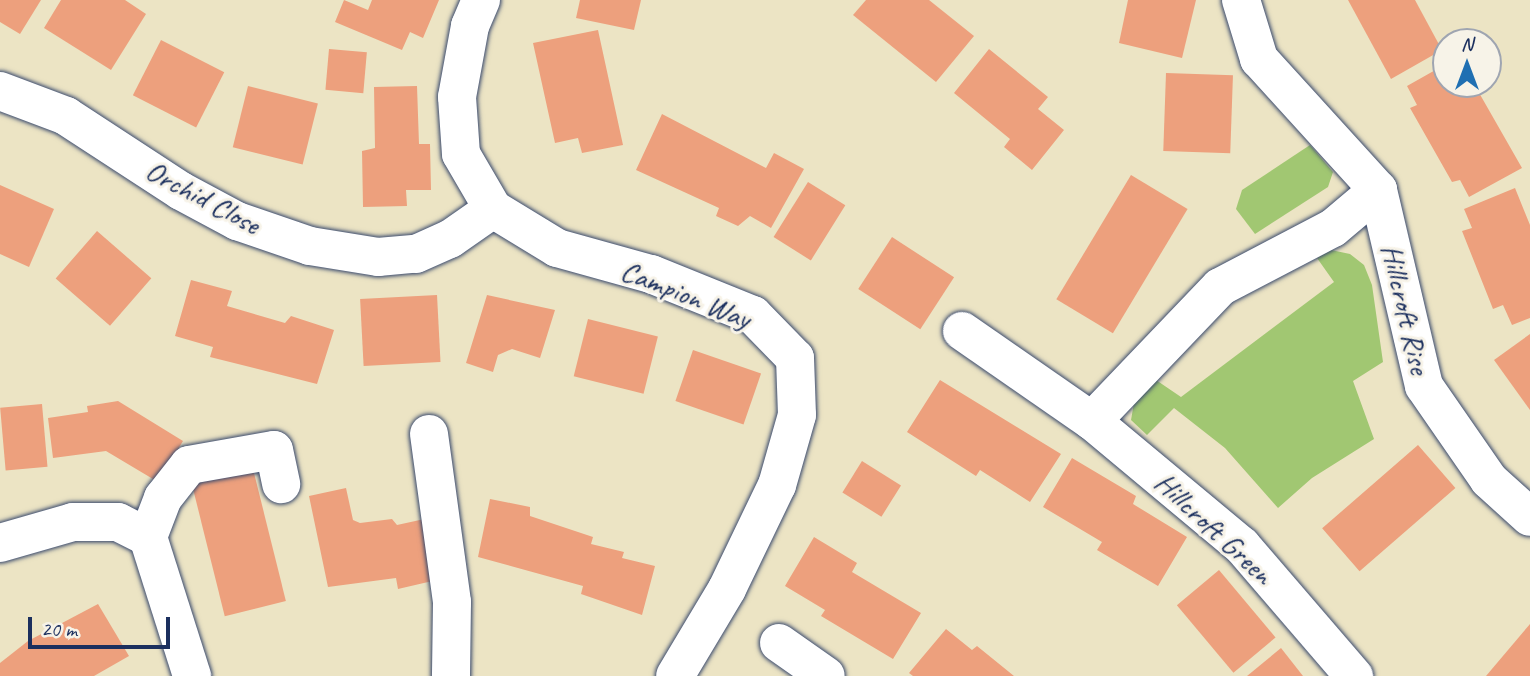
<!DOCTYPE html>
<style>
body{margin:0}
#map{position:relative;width:1530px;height:676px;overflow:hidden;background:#ece4c4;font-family:Caveat,sans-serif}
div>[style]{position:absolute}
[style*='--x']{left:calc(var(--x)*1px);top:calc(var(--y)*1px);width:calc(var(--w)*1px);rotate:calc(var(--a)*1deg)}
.green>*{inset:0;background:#a1c772}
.building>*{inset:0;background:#eda07d;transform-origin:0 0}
.roads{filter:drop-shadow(0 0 2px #3a4a6d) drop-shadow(0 0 2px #3a4a6d)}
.minor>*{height:38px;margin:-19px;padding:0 19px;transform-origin:19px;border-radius:19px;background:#fff}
span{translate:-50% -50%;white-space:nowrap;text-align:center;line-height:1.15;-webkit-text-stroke:6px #f7f3e8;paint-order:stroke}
.street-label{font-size:30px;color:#1b2f5e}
.north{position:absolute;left:1432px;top:28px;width:70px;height:70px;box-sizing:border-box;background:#f7f3e8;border:2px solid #9fa5b1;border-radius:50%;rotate:0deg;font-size:19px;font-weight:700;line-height:28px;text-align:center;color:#1b2f5e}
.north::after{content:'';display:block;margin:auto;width:24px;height:32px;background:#1f6fb2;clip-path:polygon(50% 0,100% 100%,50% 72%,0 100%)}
.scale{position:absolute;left:28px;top:617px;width:142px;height:32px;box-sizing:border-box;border:4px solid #1b2f5e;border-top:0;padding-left:9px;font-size:21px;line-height:24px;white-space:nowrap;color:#1b2f5e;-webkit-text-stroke:5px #f7f3e8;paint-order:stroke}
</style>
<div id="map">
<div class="green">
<div style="clip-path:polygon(1310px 145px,1333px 172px,1328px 187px,1255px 234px,1236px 209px,1242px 190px)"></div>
<div style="clip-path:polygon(1331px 250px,1350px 254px,1364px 265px,1372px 285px,1383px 362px,1353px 381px,1374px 439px,1312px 478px,1278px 508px,1225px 448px,1174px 408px,1147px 435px,1131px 420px,1134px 403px,1156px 380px,1181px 397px,1334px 282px,1317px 258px)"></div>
</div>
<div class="building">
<div style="clip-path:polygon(0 0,41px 0,20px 34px,0 22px)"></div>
<div style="clip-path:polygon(61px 0,125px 0,146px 14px,111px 70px,44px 28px)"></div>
<div style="clip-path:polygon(344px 0,368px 10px,372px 0,439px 0,423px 38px,410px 32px,402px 50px,335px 22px)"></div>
<div style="clip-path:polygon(580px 0,641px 0,634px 30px,576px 18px)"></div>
<div style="clip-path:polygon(866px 0,929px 0,974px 36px,936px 82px,853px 15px)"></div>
<div style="clip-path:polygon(1128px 0,1196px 0,1182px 58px,1119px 43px)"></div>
<div style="clip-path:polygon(1348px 0,1415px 0,1442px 50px,1391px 79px)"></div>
<div style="clip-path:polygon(598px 30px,623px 145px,582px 153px,578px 138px,555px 143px,533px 43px)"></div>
<div style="left:161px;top:40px;width:71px;height:62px;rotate:27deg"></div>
<div style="left:329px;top:49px;width:38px;height:41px;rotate:5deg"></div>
<div style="clip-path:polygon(989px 49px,1048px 97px,1038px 109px,1064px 130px,1032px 170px,1004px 147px,1010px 139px,954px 93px)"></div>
<div style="clip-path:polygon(1446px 64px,1446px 84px,1474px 84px,1522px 168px,1469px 197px,1460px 180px,1452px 182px,1410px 108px,1417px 105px,1407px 86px)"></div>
<div style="left:1166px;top:73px;width:67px;height:78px;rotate:2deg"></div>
<div style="left:248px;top:86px;width:72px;height:63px;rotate:14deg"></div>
<div style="clip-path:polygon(417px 86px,419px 144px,430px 144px,431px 190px,406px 190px,407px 206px,363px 207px,362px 151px,375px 148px,374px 87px)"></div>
<div style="clip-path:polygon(662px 114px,766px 168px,774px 153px,804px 169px,771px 228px,750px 216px,738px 226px,716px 216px,719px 208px,636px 170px)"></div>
<div style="left:1131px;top:175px;width:66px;height:145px;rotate:31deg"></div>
<div style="left:808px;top:182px;width:44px;height:65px;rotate:32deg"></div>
<div style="clip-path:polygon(0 185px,54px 209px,29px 267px,0 254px)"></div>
<div style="clip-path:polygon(1515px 188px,1530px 225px,1530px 318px,1512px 325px,1503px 305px,1493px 309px,1462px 231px,1472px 228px,1464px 209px)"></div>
<div style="left:97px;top:231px;width:72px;height:63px;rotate:41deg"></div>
<div style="left:892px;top:237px;width:74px;height:62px;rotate:33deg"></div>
<div style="clip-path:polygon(191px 280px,232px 291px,227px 306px,285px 323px,291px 316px,334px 330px,317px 384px,210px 357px,213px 347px,175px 336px)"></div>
<div style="left:437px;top:295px;width:67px;height:77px;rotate:87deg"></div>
<div style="clip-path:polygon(487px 295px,555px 310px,540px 358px,512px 349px,498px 355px,493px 372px,466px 363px)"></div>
<div style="left:588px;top:319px;width:72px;height:59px;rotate:14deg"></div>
<div style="clip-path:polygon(1530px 334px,1530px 410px,1494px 360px)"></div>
<div style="left:693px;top:350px;width:72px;height:54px;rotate:19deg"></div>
<div style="clip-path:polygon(940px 380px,1061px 454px,1030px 502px,980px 470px,976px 476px,907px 432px)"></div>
<div style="clip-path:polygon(118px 401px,183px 441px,158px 482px,106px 451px,53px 458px,48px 418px,88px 412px,87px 406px)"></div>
<div style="left:42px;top:404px;width:63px;height:42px;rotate:85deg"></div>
<div style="left:1418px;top:445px;width:57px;height:127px;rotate:49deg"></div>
<div style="clip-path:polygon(1072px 458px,1136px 496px,1133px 504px,1187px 537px,1158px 586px,1097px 550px,1102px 542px,1043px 507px)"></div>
<div style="left:862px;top:461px;width:46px;height:37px;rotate:32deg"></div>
<div style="left:253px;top:469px;width:136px;height:63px;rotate:76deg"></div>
<div style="clip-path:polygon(346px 488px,353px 520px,360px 523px,392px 519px,397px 525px,429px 518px,441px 579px,398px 589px,396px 578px,328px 587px,309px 496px)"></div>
<div style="clip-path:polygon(490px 499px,530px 507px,530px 516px,593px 537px,591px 544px,624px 552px,622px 558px,655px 566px,642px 615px,581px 594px,583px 586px,478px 557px)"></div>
<div style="clip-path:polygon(814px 537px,857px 563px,852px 572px,921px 613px,893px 659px,821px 616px,825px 610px,785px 586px)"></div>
<div style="left:1219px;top:570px;width:88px;height:55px;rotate:50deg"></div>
<div style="clip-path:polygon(98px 604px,129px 656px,94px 676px,0 676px,0 663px,28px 641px)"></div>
<div style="clip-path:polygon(1530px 624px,1530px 676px,1486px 676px)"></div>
<div style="clip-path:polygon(946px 629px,972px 650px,977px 646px,1014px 676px,913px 676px,909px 673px)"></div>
<div style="clip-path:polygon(1281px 648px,1303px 676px,1247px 676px)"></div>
</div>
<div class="roads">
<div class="minor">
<div style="--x:481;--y:0;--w:28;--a:113"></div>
<div style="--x:470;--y:26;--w:72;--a:100.4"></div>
<div style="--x:457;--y:97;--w:57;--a:86"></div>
<div style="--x:461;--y:154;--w:64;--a:59.8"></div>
<div style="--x:493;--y:209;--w:75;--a:31.4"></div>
<div style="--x:557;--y:248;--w:98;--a:15.5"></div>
<div style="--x:651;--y:274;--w:110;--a:21.9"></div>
<div style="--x:753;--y:315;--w:60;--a:45.7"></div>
<div style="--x:795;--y:358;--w:57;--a:88"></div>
<div style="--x:797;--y:415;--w:73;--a:105.9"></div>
<div style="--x:777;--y:485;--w:115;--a:115.7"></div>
<div style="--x:727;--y:589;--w:101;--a:120.9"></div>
<div style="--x:1241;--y:0;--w:62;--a:73"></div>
<div style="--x:1259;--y:59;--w:177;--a:47.7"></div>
<div style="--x:1378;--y:190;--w:201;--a:76.8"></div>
<div style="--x:1424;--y:386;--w:114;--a:55.3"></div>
<div style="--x:1489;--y:480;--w:55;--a:42.1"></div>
<div style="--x:0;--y:91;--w:71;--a:20.7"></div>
<div style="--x:66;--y:116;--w:137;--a:33.1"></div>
<div style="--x:181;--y:191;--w:64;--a:28.2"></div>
<div style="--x:237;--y:221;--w:77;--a:18.9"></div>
<div style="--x:310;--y:246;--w:69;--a:9.2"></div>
<div style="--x:378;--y:257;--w:38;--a:-5"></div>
<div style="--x:416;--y:254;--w:37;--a:-24"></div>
<div style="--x:450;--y:239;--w:52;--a:-34.9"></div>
<div style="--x:962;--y:331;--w:158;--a:34.7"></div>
<div style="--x:1092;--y:421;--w:195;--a:39.8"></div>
<div style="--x:1242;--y:546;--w:172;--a:49.3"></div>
<div style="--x:1092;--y:421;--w:185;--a:-46.3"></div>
<div style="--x:1220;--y:287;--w:127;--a:-27.6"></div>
<div style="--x:1333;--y:228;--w:59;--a:-40.2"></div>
<div style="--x:429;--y:434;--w:170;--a:82.2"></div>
<div style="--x:452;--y:602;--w:74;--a:90.8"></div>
<div style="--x:148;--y:537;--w:42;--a:-69"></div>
<div style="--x:163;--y:498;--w:42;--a:-51.8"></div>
<div style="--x:189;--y:465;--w:86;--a:-10"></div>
<div style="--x:274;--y:450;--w:35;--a:78"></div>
<div style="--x:0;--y:543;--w:76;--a:-16"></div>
<div style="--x:73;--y:522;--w:45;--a:0"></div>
<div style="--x:118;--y:522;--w:34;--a:27"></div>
<div style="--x:148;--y:537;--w:146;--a:72.4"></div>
<div style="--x:779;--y:643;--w:57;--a:35.1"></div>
</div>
</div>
<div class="street-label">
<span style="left:203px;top:197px;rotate:28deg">Orchid Close</span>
<span style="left:686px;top:294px;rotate:22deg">Campion Way</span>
<span style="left:1406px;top:309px;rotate:77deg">Hillcroft Rise</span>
<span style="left:1214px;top:528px;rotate:43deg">Hillcroft Green</span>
</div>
<div class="north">N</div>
<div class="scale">20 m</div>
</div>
